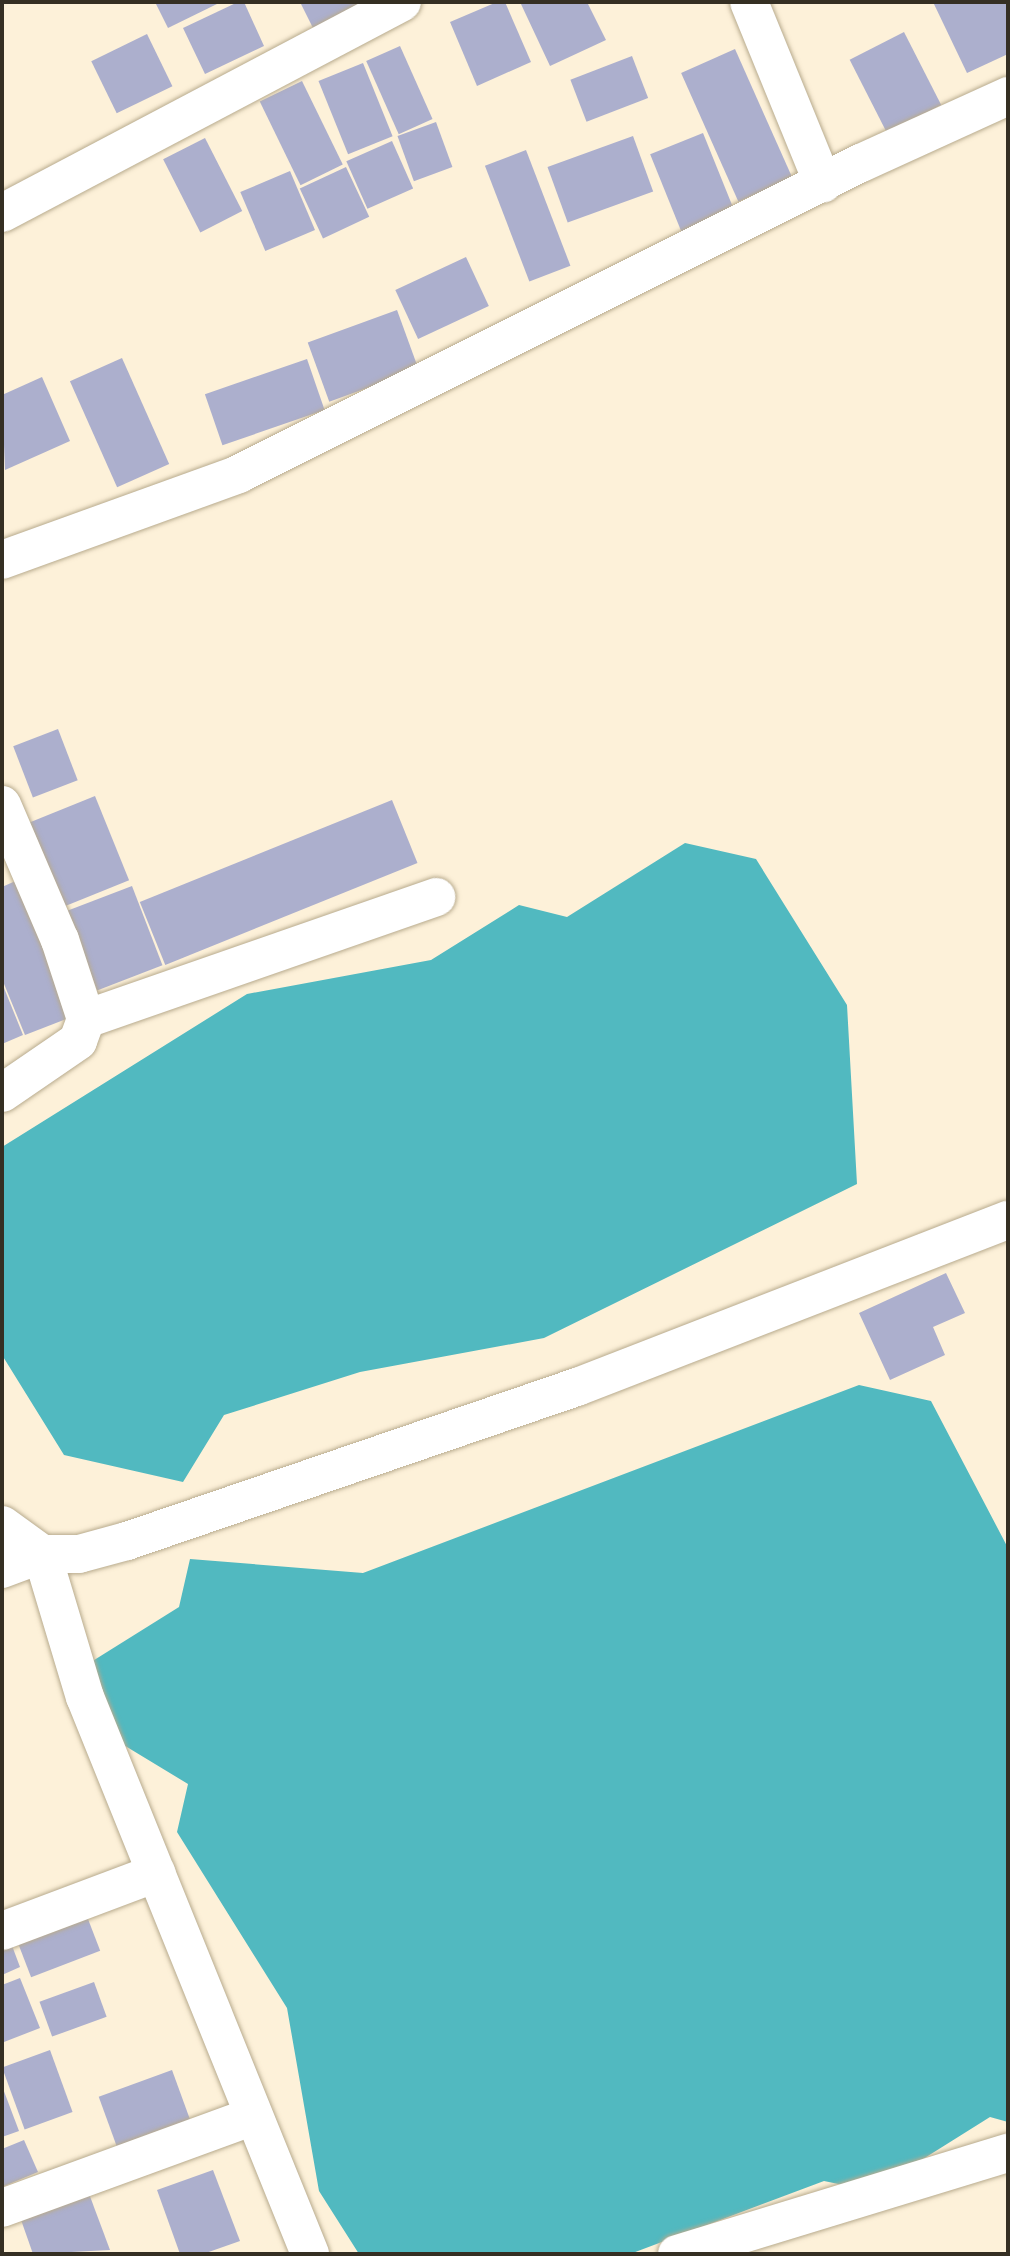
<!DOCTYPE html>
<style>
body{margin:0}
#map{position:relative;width:1010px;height:2256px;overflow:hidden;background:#fdf1d9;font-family:"Source Sans 3",sans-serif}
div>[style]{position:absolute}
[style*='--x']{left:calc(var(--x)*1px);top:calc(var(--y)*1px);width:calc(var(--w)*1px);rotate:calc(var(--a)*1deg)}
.water>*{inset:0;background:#51b9c0}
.building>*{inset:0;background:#acafcd;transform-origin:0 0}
.roads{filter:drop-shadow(0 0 2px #b8ab8e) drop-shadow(0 0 2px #b8ab8e)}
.minor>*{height:38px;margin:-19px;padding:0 19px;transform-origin:19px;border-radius:19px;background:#fff}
.tertiary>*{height:38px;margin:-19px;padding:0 19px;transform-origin:19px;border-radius:19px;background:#fff}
span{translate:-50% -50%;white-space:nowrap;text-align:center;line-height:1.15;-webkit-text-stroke:5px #fff;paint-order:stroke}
.frame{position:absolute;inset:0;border:4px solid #352f23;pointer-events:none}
</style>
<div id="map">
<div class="water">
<div style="clip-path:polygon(685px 843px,756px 859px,847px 1005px,857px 1184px,544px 1338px,360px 1372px,224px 1415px,183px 1482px,64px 1455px,2px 1355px,2px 1147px,247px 994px,431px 960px,519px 905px,567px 917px)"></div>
<div style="clip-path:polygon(859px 1385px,931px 1401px,1008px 1548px,1008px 2122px,990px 2117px,872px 2191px,824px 2181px,630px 2254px,359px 2254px,319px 2191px,287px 2008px,177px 1832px,188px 1784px,122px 1744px,91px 1662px,179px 1607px,190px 1559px,363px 1573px)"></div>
</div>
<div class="building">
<div style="clip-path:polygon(155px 2px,216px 2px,217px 4px,168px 28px)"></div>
<div style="clip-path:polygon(238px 2px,244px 2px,264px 46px,205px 74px,183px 28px)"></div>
<div style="clip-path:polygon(300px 2px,368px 2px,313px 28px)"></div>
<div style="clip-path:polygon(497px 2px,505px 2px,531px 62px,477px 86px,450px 22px)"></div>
<div style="clip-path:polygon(520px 2px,587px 2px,606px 40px,550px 66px)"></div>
<div style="clip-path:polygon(933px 2px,1008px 2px,1008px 54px,967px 73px)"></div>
<div style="left:904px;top:32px;width:82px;height:61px;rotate:63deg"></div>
<div style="left:147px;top:34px;width:58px;height:62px;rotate:64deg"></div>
<div style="left:400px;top:46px;width:80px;height:37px;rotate:66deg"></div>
<div style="left:735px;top:49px;width:141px;height:59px;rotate:66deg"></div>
<div style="left:632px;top:56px;width:45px;height:66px;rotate:69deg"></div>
<div style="left:363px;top:63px;width:79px;height:48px;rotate:68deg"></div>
<div style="left:302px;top:81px;width:93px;height:47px;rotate:64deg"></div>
<div style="left:436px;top:122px;width:48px;height:41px;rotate:70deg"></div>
<div style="left:703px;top:133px;width:84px;height:57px;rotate:68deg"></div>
<div style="left:633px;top:136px;width:59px;height:91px;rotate:70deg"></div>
<div style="left:205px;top:138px;width:82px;height:47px;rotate:63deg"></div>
<div style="left:392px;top:141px;width:52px;height:50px;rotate:66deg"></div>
<div style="left:526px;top:150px;width:124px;height:44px;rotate:69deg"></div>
<div style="left:346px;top:167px;width:55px;height:51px;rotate:65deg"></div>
<div style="left:290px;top:171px;width:64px;height:54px;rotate:67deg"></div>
<div style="left:466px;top:257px;width:54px;height:78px;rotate:65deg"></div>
<div style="left:397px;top:310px;width:63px;height:95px;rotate:70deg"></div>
<div style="left:122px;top:358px;width:116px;height:57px;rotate:66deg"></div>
<div style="left:307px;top:359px;width:54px;height:108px;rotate:71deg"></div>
<div style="clip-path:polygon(42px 377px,70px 441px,5px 470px,2px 395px)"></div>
<div style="left:58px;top:729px;width:55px;height:48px;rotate:69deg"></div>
<div style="left:95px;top:796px;width:91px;height:70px;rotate:68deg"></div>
<div style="left:392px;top:800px;width:68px;height:272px;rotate:68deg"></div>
<div style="clip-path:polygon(20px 879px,74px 1016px,25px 1035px,2px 979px,2px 887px)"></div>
<div style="left:132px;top:886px;width:85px;height:70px;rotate:69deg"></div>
<div style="clip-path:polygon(2px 983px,23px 1035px,2px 1044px)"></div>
<div style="clip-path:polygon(946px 1273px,965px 1313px,933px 1327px,945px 1355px,890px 1380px,859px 1313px)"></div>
<div style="left:83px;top:1906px;width:48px;height:74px;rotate:69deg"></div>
<div style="clip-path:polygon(11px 1943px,20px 1967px,2px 1975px,2px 1947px)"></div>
<div style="clip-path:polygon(20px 1978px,40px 2028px,4px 2042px,2px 1985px)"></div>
<div style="left:94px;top:1982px;width:37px;height:58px;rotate:70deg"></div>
<div style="left:50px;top:2050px;width:66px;height:51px;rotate:70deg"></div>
<div style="left:172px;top:2070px;width:58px;height:78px;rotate:70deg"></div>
<div style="clip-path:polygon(2px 2086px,19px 2131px,2px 2137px)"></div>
<div style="clip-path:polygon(24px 2140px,38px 2172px,2px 2187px,2px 2149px)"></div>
<div style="clip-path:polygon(213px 2170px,240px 2241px,203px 2254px,180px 2254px,157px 2190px)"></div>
<div style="clip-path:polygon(88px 2191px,110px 2250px,33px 2254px,20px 2217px)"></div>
</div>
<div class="roads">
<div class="minor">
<div style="--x:749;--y:2;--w:196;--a:67.8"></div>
<div style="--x:2;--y:213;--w:452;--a:-27.8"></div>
<div style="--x:2;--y:560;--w:252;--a:-19.9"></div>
<div style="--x:239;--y:474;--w:695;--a:-26.57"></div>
<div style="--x:861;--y:163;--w:162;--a:-24.5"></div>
<div style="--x:2;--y:805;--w:147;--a:66.8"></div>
<div style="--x:60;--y:940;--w:83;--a:71.8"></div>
<div style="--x:86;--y:1019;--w:23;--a:110"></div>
<div style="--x:78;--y:1041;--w:92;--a:145.6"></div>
<div style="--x:86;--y:1019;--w:371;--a:-19.2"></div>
<div style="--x:2;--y:1569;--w:43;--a:-20.6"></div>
<div style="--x:42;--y:1554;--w:149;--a:73.3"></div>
<div style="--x:85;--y:1697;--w:601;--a:68"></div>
<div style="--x:2;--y:1931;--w:165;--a:-20.6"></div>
<div style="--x:2;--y:2208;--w:268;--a:-20.1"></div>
<div style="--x:677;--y:2254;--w:346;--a:-17"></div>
</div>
<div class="tertiary">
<div style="--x:2;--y:1525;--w:49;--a:35.9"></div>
<div style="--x:42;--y:1554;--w:37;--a:0"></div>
<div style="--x:79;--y:1554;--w:50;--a:-15.2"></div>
<div style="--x:127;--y:1541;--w:476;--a:-18.9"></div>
<div style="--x:577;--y:1387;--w:462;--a:-21.2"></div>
</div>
</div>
<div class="frame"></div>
</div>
